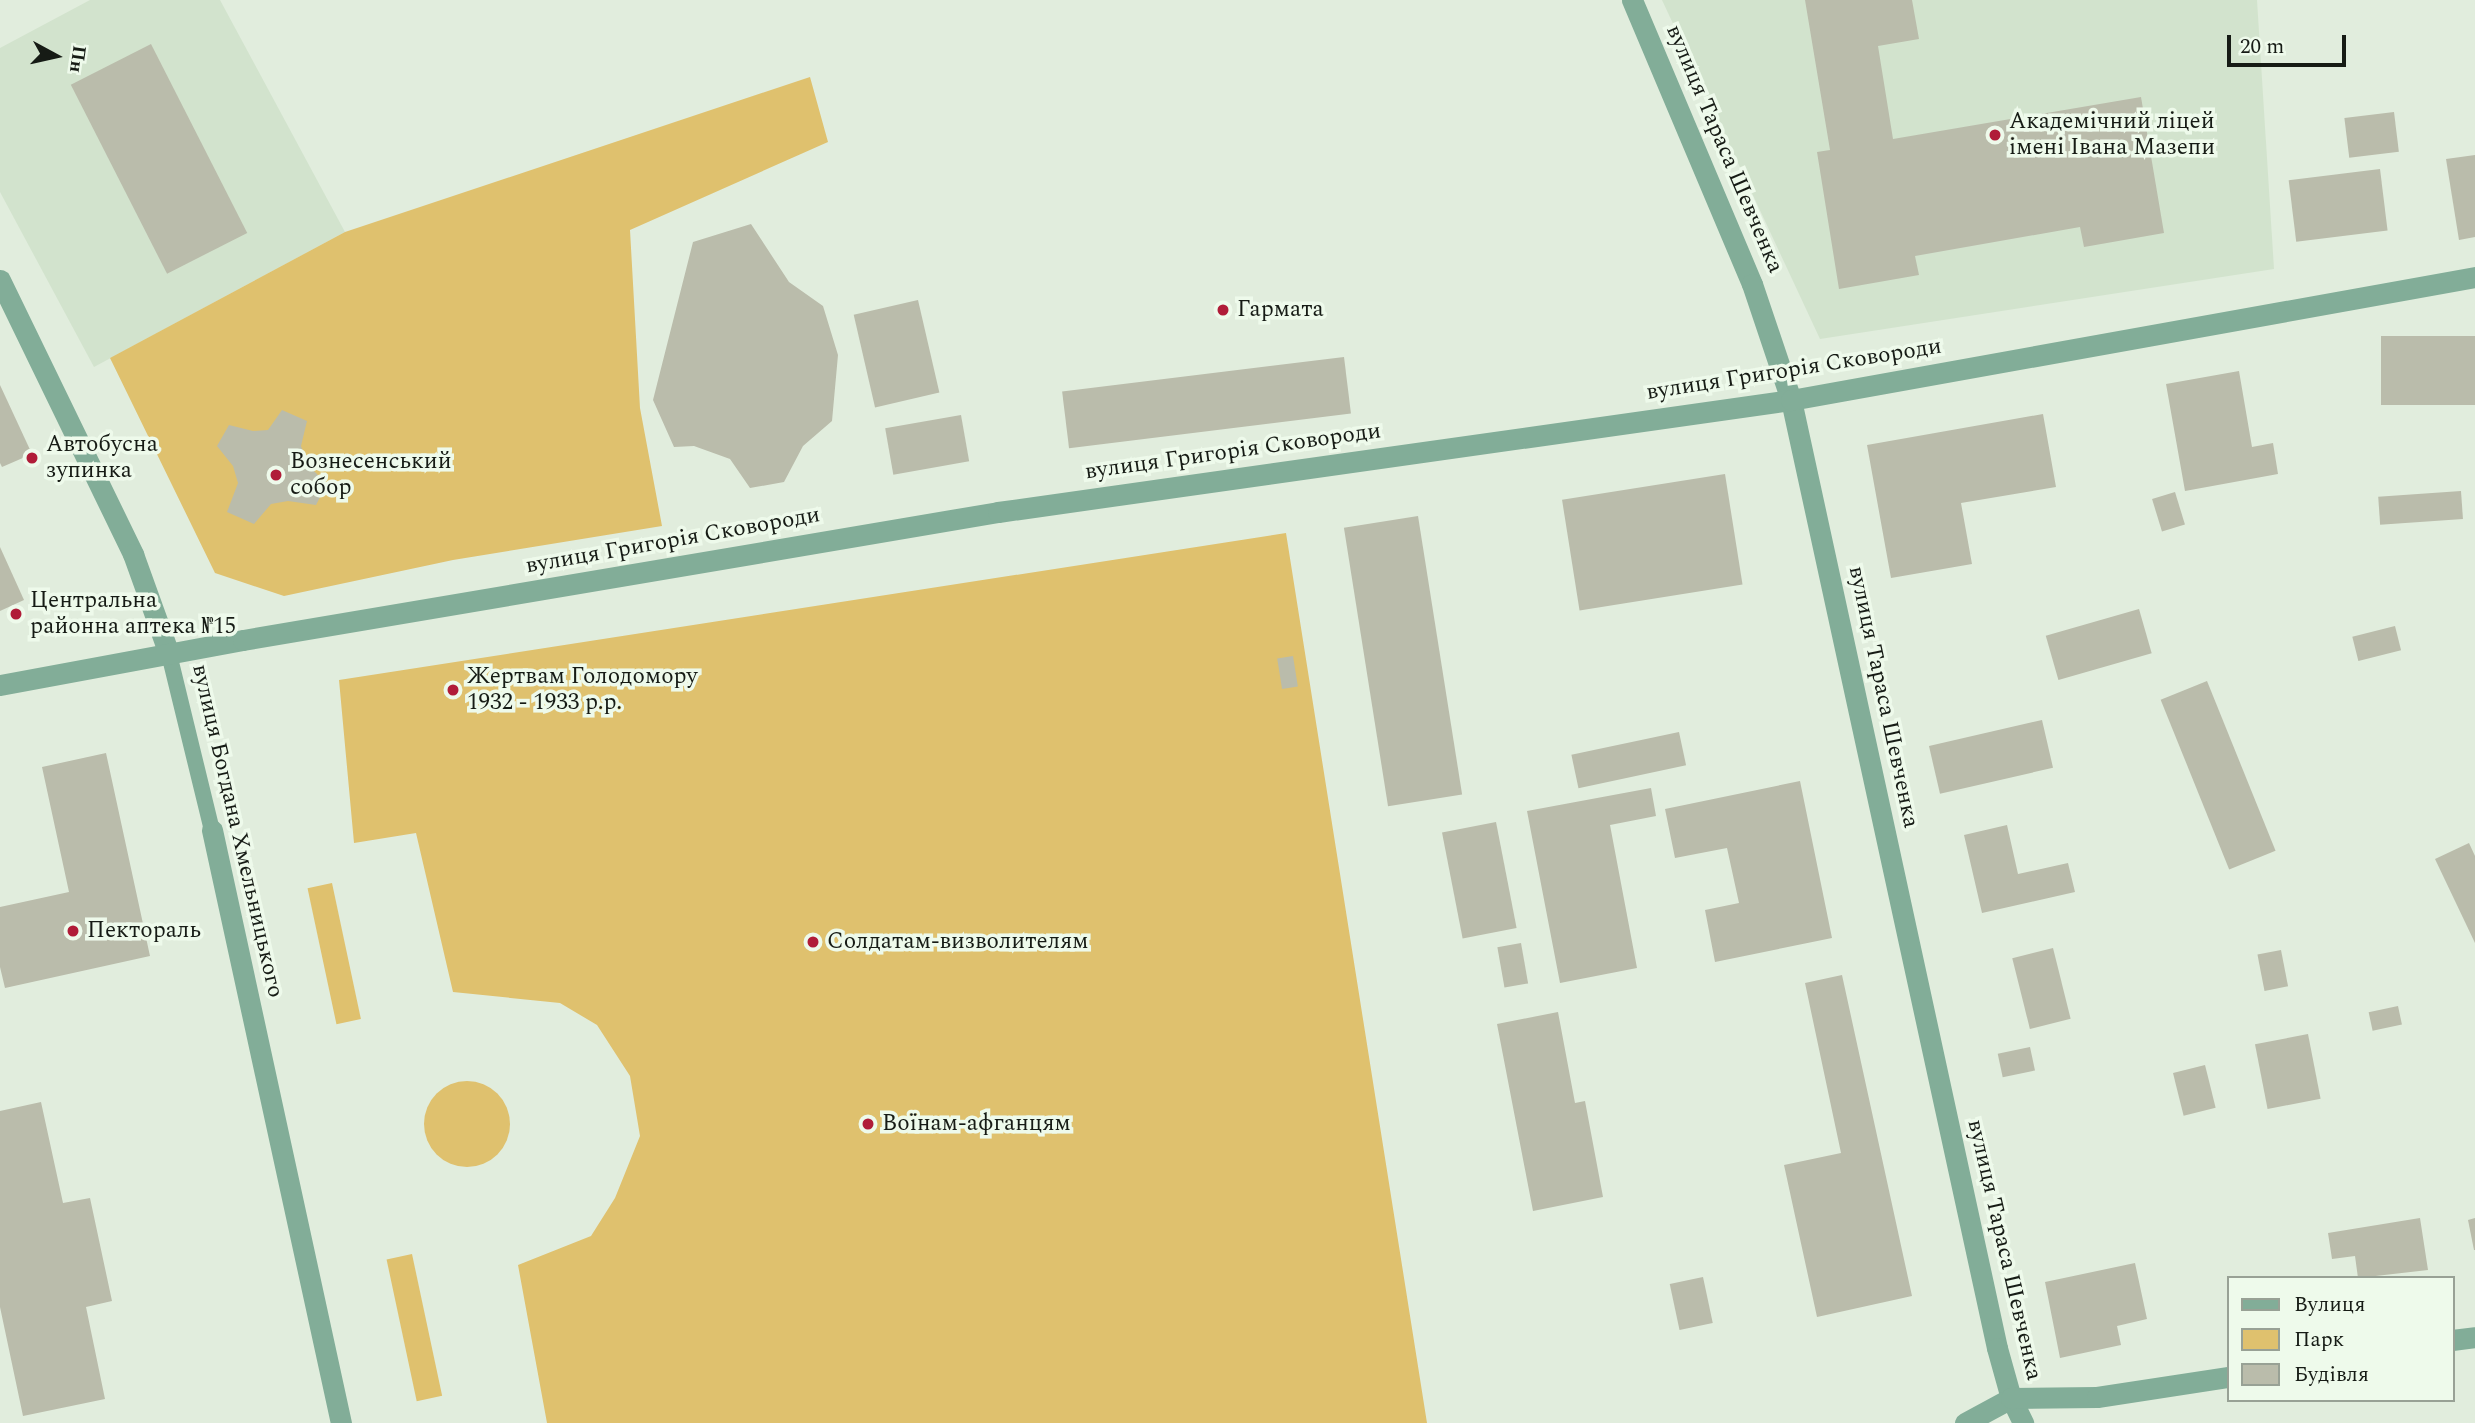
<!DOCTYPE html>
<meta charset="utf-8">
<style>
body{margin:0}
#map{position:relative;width:2475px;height:1423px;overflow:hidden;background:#e1eddd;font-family:Spectral,serif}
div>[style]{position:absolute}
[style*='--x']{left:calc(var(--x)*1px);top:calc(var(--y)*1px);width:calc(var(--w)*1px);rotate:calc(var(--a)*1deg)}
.built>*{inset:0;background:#d2e3cd}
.green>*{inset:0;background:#dfc16e;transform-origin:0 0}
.round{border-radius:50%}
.building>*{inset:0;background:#babcab;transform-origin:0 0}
.service>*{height:16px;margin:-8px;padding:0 8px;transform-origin:8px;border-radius:8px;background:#82ad98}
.pedestrian>*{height:21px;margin:-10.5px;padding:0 10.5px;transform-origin:10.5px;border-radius:10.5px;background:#82ad98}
.minor>*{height:21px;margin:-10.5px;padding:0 10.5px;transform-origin:10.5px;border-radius:10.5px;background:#82ad98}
.tertiary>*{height:21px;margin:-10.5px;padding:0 10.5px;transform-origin:10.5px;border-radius:10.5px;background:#82ad98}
.dots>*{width:19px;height:19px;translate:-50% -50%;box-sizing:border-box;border:4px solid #eefaeb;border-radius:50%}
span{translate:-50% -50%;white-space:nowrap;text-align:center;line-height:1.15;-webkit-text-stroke:7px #eefaeb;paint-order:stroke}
.poi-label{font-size:23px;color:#161b15}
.left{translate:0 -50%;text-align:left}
.street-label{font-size:23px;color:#161b15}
.legend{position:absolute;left:2227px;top:1276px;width:228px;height:126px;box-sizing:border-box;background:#eefaeb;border:2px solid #98a195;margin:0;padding:9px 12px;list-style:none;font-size:21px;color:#161b15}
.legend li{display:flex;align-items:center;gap:14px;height:35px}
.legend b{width:35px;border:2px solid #98a195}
.north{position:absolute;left:21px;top:21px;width:70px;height:70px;-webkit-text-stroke:5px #eefaeb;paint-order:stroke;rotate:98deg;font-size:19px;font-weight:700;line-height:28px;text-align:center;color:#161b15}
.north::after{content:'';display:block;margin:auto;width:24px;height:32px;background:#161b15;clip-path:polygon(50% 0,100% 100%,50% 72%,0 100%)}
.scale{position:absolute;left:2227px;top:35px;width:119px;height:32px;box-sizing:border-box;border:4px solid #161b15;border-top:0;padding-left:9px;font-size:21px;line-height:24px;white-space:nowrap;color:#161b15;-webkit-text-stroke:5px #eefaeb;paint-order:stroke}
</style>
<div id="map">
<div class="built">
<div style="clip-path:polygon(90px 0,220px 0,345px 232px,94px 367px,0 192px,0 48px)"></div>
<div style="clip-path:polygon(1662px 0,2257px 0,2274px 269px,1820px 339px)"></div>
</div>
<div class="green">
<div style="clip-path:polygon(810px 77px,828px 142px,630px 230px,640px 408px,662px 526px,453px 560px,284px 596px,215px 573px,110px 358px,345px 232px)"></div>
<div style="clip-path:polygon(1286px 533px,1427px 1423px,547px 1423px,518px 1265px,591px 1236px,615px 1198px,640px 1136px,630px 1076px,597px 1025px,560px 1003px,453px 992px,416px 833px,354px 843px,339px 680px)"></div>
<div style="left:332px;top:883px;width:139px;height:25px;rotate:78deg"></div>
<div class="round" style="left:424px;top:1081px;width:86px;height:86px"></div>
<div style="left:412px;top:1254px;width:145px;height:26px;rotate:78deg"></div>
</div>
<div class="building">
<div style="clip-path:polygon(1805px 0,1912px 0,1919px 39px,1878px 46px,1893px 139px,2141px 97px,2164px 233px,2084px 247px,2080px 227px,1915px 256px,1919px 275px,1839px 289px,1817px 152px,1830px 150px)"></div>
<div style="left:151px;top:44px;width:212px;height:90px;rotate:63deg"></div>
<div style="left:2394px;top:112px;width:40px;height:50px;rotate:83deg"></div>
<div style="clip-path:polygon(2475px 155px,2475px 237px,2459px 240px,2446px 159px)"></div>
<div style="left:2380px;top:169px;width:62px;height:92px;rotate:83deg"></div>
<div style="clip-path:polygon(751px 224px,789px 282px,823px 306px,838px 355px,832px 421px,803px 446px,784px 482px,750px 488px,730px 459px,694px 446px,674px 447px,653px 400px,693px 242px)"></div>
<div style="left:918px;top:300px;width:95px;height:66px;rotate:77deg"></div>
<div style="left:2475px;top:336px;width:69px;height:94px;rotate:90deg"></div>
<div style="left:1344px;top:357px;width:57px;height:284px;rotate:83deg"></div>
<div style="clip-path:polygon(2239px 371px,2252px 447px,2273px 443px,2278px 474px,2185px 491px,2166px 384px)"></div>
<div style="clip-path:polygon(0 385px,32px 454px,2px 467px,0 463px)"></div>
<div style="clip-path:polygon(282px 410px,307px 421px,301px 446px,308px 465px,327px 484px,316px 505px,288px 501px,271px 504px,254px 524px,227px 512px,238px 483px,233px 466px,217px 446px,229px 425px,253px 431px,268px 430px)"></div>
<div style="clip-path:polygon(2043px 414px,2056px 487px,1961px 503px,1972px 564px,1891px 578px,1867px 445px)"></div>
<div style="left:961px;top:415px;width:47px;height:77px;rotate:80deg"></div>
<div style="left:1725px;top:474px;width:112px;height:165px;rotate:81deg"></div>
<div style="left:2461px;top:491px;width:28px;height:83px;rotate:86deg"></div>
<div style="left:2175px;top:492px;width:34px;height:24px;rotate:73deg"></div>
<div style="left:1418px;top:516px;width:282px;height:75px;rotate:81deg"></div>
<div style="clip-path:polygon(0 547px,24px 600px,0 611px)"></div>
<div style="left:2139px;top:609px;width:46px;height:97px;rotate:74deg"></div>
<div style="left:2395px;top:626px;width:25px;height:44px;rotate:76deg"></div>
<div style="left:1293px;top:656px;width:31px;height:16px;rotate:81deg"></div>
<div style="left:2207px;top:681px;width:183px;height:50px;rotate:68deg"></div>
<div style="left:2042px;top:720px;width:49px;height:116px;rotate:77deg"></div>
<div style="left:1679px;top:732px;width:34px;height:110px;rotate:78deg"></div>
<div style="clip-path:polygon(106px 753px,150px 956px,5px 988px,0 967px,0 907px,69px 892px,42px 767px)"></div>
<div style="clip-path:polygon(1800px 781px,1832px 938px,1715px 962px,1705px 910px,1739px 903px,1727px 848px,1675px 858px,1665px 809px)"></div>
<div style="clip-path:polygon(1651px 788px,1656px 816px,1610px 825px,1637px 968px,1560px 983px,1527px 811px)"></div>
<div style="left:1496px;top:822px;width:108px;height:55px;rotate:79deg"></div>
<div style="clip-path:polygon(2007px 825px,2018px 874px,2068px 863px,2075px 892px,1982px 913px,1964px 835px)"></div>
<div style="clip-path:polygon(2469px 843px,2475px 856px,2475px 943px,2435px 859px)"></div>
<div style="left:1521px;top:943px;width:41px;height:24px;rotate:80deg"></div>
<div style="left:2053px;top:948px;width:73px;height:42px;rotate:76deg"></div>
<div style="left:2281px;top:950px;width:37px;height:24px;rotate:79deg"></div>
<div style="clip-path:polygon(1842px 975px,1912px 1296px,1817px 1317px,1784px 1165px,1841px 1153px,1805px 983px)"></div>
<div style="left:2398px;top:1006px;width:19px;height:30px;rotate:78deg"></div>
<div style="clip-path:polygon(1558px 1012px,1575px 1103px,1585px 1101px,1603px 1197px,1533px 1211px,1497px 1024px)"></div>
<div style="left:2308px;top:1034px;width:66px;height:54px;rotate:79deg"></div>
<div style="left:2030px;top:1047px;width:24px;height:33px;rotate:78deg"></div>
<div style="left:2205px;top:1065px;width:44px;height:33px;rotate:76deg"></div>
<div style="clip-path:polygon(41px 1102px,63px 1203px,90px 1198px,112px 1301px,86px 1307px,105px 1399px,23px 1416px,0 1307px,0 1111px)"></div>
<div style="clip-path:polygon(2420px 1218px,2428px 1270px,2358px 1278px,2355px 1256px,2332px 1259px,2328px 1233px)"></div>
<div style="clip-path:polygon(2475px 1218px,2475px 1250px,2474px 1250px,2468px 1220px)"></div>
<div style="clip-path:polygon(2135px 1263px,2147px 1319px,2117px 1326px,2121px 1345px,2060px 1358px,2045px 1282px)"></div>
<div style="left:1703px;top:1277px;width:47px;height:34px;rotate:78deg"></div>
</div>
<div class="service">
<div style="--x:169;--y:654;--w:181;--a:76.3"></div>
</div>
<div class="pedestrian">
<div style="--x:212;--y:830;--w:607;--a:77.73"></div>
</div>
<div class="minor">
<div style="--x:1632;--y:0;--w:308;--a:67.1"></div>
<div style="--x:1752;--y:284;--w:122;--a:71.4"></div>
<div style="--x:1791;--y:400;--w:970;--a:77.74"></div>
<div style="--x:1997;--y:1348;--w:52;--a:74.4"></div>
<div style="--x:2011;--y:1398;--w:28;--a:64"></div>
<div style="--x:0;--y:280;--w:305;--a:64.1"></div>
<div style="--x:133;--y:554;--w:106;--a:70.2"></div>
<div style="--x:2452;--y:1340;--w:23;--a:-7"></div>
<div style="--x:1965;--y:1423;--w:52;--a:-28.5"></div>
<div style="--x:2011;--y:1398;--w:86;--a:-0.7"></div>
<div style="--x:2097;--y:1397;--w:133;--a:-8.7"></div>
</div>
<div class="tertiary">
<div style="--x:0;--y:685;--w:247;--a:-10.5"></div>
<div style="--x:243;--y:640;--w:766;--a:-9.62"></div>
<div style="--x:998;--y:512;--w:801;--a:-8.04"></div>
<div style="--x:1791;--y:400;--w:695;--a:-10.19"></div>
</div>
<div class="dots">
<div style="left:1995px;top:135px;background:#b01c38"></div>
<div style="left:1223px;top:310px;background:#b01c38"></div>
<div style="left:32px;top:458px;background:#b01c38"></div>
<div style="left:276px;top:475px;background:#b01c38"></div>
<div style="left:16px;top:614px;background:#b01c38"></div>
<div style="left:453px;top:690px;background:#b01c38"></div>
<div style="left:73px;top:931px;background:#b01c38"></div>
<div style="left:813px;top:942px;background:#b01c38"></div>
<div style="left:868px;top:1124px;background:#b01c38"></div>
</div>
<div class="poi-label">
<span class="left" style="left:2009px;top:135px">Академічний ліцей<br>імені Івана Мазепи</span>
<span class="left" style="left:1237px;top:310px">Гармата</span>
<span class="left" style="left:46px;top:458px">Автобусна<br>зупинка</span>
<span class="left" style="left:290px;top:475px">Вознесенський<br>собор</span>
<span class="left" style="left:30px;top:614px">Центральна<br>районна аптека №15</span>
<span class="left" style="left:467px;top:690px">Жертвам Голодомору<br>1932 - 1933 р.р.</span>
<span class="left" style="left:87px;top:931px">Пектораль</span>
<span class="left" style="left:827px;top:942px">Солдатам-визволителям</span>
<span class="left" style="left:882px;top:1124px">Воїнам-афганцям</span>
</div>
<div class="street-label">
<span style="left:1724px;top:149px;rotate:67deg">вулиця Тараса Шевченка</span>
<span style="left:1794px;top:370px;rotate:-9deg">вулиця Григорія Сковороди</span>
<span style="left:1233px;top:452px;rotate:-8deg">вулиця Григорія Сковороди</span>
<span style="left:673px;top:541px;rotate:-10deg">вулиця Григорія Сковороди</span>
<span style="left:1883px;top:697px;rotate:78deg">вулиця Тараса Шевченка</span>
<span style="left:237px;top:831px;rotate:77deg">вулиця Богдана Хмельницького</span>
<span style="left:2004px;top:1250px;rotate:77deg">вулиця Тараса Шевченка</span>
</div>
<ul class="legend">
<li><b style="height:9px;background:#82ad98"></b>Вулиця</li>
<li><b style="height:19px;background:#dfc16e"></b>Парк</li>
<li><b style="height:19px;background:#babcab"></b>Будівля</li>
</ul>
<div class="north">Пн</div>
<div class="scale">20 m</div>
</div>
